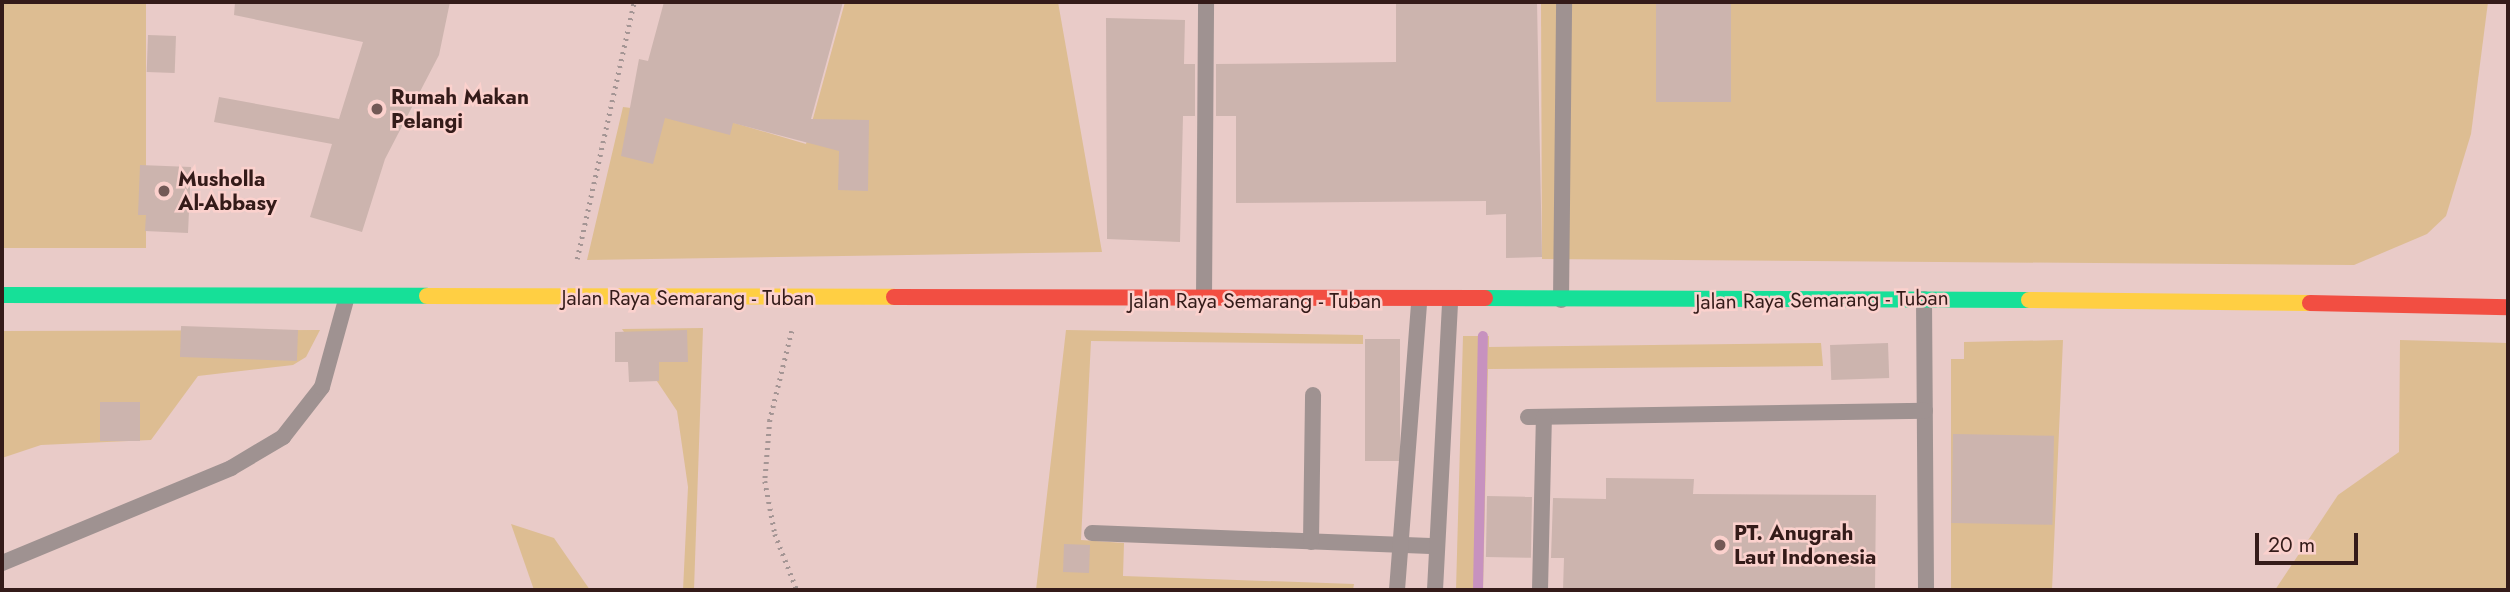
<!DOCTYPE html>
<style>
body{margin:0}
#map{position:relative;width:2510px;height:592px;overflow:hidden;background:#e9cbc8;font-family:Jost,sans-serif}
div>[style]{position:absolute}
[style*='--x']{left:calc(var(--x)*1px);top:calc(var(--y)*1px);width:calc(var(--w)*1px);rotate:calc(var(--a)*1deg)}
.green>*{inset:0;background:#ddbd92;transform-origin:0 0}
.stream>*{height:10px;margin:-5px;padding:0 5px;transform-origin:5px;border-radius:5px;background:#c792bf}
.building>*{inset:0;background:#ccb4ae;transform-origin:0 0}
.path>*{height:4.5px;margin-top:-2.25px;transform-origin:0;background:repeating-linear-gradient(90deg,#a49594 0 2px,transparent 0 7px)}
.lane>*{height:16px;margin:-8px;padding:0 8px;transform-origin:8px;border-radius:8px;background:#9f9291}
.fast>*{height:16px;margin:-8px;padding:0 8px;transform-origin:8px;border-radius:8px;background:#16e098}
.slow>*{height:16px;margin:-8px;padding:0 8px;transform-origin:8px;border-radius:8px;background:#ffcf43}
.jam>*{height:16px;margin:-8px;padding:0 8px;transform-origin:8px;border-radius:8px;background:#f24e42}
.dots>*{width:19px;height:19px;translate:-50% -50%;box-sizing:border-box;border:4px solid #fbd1cd;border-radius:50%}
span{translate:-50% -50%;white-space:nowrap;text-align:center;line-height:1.15;-webkit-text-stroke:5px #fbd1cd;paint-order:stroke}
.poi-label{font-size:21px;color:#341b19;font-weight:700}
.left{translate:0 -50%;text-align:left}
.street-label{font-size:21px;color:#341b19}
.frame{position:absolute;inset:0;border:4px solid #341b19;pointer-events:none}
.scale{position:absolute;left:2255px;top:533px;width:103px;height:32px;box-sizing:border-box;border:4px solid #341b19;border-top:0;padding-left:9px;font-size:21px;line-height:24px;white-space:nowrap;color:#341b19;-webkit-text-stroke:5px #fbd1cd;paint-order:stroke}
</style>
<div id="map">
<div class="green">
<div style="left:2px;top:2px;width:144px;height:246px"></div>
<div style="clip-path:polygon(845px 2px,1058px 2px,1102px 252px,587px 260px,623px 107px,721px 119px,806px 144px)"></div>
<div style="clip-path:polygon(1541px 2px,2488px 2px,2471px 134px,2446px 216px,2427px 234px,2354px 265px,1542px 259px)"></div>
<div style="clip-path:polygon(703px 328px,694px 590px,683px 590px,688px 487px,677px 411px,622px 329px)"></div>
<div style="clip-path:polygon(320px 330px,306px 357px,293px 365px,198px 376px,151px 440px,41px 445px,2px 458px,2px 331px)"></div>
<div style="clip-path:polygon(1066px 330px,1363px 335px,1363px 344px,1091px 341px,1081px 540px,1124px 543px,1123px 576px,1354px 584px,1353px 590px,1036px 590px)"></div>
<div style="clip-path:polygon(1463px 336px,1489px 336px,1489px 347px,1821px 343px,1823px 366px,1488px 369px,1483px 590px,1456px 590px)"></div>
<div style="clip-path:polygon(2063px 340px,2052px 590px,1951px 590px,1951px 359px,1964px 359px,1964px 342px)"></div>
<div style="clip-path:polygon(2400px 340px,2508px 343px,2508px 590px,2275px 590px,2338px 495px,2399px 452px)"></div>
<div style="clip-path:polygon(511px 524px,554px 538px,590px 590px,534px 590px)"></div>
</div>
<div class="stream">
<div style="--x:1478;--y:590;--w:254;--a:-88.9"></div>
</div>
<div class="building">
<div style="clip-path:polygon(235px 2px,450px 2px,439px 55px,385px 159px,362px 232px,310px 217px,332px 144px,214px 122px,219px 97px,339px 119px,363px 42px,234px 15px)"></div>
<div style="clip-path:polygon(664px 2px,843px 2px,811px 119px,869px 120px,868px 191px,838px 190px,839px 151px,733px 123px,730px 135px,665px 118px,653px 164px,621px 156px,639px 59px,648px 61px)"></div>
<div style="clip-path:polygon(1396px 2px,1537px 2px,1542px 257px,1506px 258px,1506px 214px,1486px 215px,1486px 201px,1236px 203px,1236px 116px,1216px 116px,1216px 64px,1396px 62px)"></div>
<div style="left:1656px;top:2px;width:75px;height:100px"></div>
<div style="clip-path:polygon(1106px 18px,1185px 20px,1184px 64px,1195px 64px,1195px 116px,1183px 116px,1180px 242px,1107px 239px)"></div>
<div style="left:148px;top:35px;width:28px;height:37px;rotate:2deg"></div>
<div style="clip-path:polygon(140px 165px,191px 167px,188px 233px,145px 231px,146px 215px,138px 215px)"></div>
<div style="left:298px;top:330px;width:31px;height:117px;rotate:92deg"></div>
<div style="clip-path:polygon(687px 330px,688px 362px,659px 362px,659px 381px,629px 382px,628px 362px,615px 362px,615px 332px)"></div>
<div style="left:1365px;top:339px;width:35px;height:122px"></div>
<div style="left:1888px;top:343px;width:35px;height:58px;rotate:88deg"></div>
<div style="left:100px;top:402px;width:40px;height:39px"></div>
<div style="left:1953px;top:434px;width:101px;height:89px;rotate:1deg"></div>
<div style="clip-path:polygon(1606px 478px,1694px 479px,1693px 494px,1876px 495px,1875px 590px,1563px 590px,1564px 558px,1551px 558px,1553px 498px,1606px 499px)"></div>
<div style="left:1487px;top:496px;width:45px;height:61px;rotate:1deg"></div>
<div style="left:1064px;top:544px;width:26px;height:28px;rotate:2deg"></div>
</div>
<div class="path">
<div style="--x:577;--y:259;--w:263;--a:-77.5"></div>
<div style="--x:792;--y:331;--w:92;--a:103.9"></div>
<div style="--x:770;--y:420;--w:61;--a:94.7"></div>
<div style="--x:765;--y:481;--w:54;--a:79.3"></div>
<div style="--x:775;--y:534;--w:60;--a:68.6"></div>
</div>
<div class="lane">
<div style="--x:1204;--y:299;--w:297;--a:-89.6"></div>
<div style="--x:1924;--y:299;--w:291;--a:89.6"></div>
<div style="--x:1561;--y:300;--w:298;--a:-89.4"></div>
<div style="--x:1528;--y:417;--w:397;--a:-0.9"></div>
<div style="--x:1092;--y:533;--w:345;--a:2.2"></div>
<div style="--x:1311;--y:542;--w:147;--a:-89.2"></div>
<div style="--x:2;--y:563;--w:248;--a:-22.5"></div>
<div style="--x:231;--y:468;--w:61;--a:-30.8"></div>
<div style="--x:283;--y:437;--w:63;--a:-52"></div>
<div style="--x:322;--y:387;--w:94;--a:-74.6"></div>
<div style="--x:1397;--y:590;--w:289;--a:-85.6"></div>
<div style="--x:1435;--y:590;--w:288;--a:-87"></div>
<div style="--x:1540;--y:590;--w:173;--a:-88.7"></div>
</div>
<div class="fast">
<div style="--x:2;--y:295;--w:425;--a:0.1"></div>
<div style="--x:1485;--y:298;--w:544;--a:0.21"></div>
</div>
<div class="slow">
<div style="--x:427;--y:296;--w:467;--a:0.1"></div>
<div style="--x:2029;--y:300;--w:281;--a:0.6"></div>
</div>
<div class="jam">
<div style="--x:894;--y:297;--w:591;--a:0.1"></div>
<div style="--x:2310;--y:303;--w:198;--a:1.2"></div>
</div>
<div class="dots">
<div style="left:377px;top:109px;background:#735956"></div>
<div style="left:164px;top:191px;background:#735956"></div>
<div style="left:1720px;top:545px;background:#735956"></div>
</div>
<div class="poi-label">
<span class="left" style="left:391px;top:109px">Rumah Makan<br>Pelangi</span>
<span class="left" style="left:178px;top:191px">Musholla<br>Al-Abbasy</span>
<span class="left" style="left:1734px;top:545px">PT. Anugrah<br>Laut Indonesia</span>
</div>
<div class="street-label">
<span style="left:688px;top:298px">Jalan Raya Semarang - Tuban</span>
<span style="left:1822px;top:300px;rotate:-1deg">Jalan Raya Semarang - Tuban</span>
<span style="left:1255px;top:301px">Jalan Raya Semarang - Tuban</span>
</div>
<div class="frame"></div>
<div class="scale">20 m</div>
</div>
